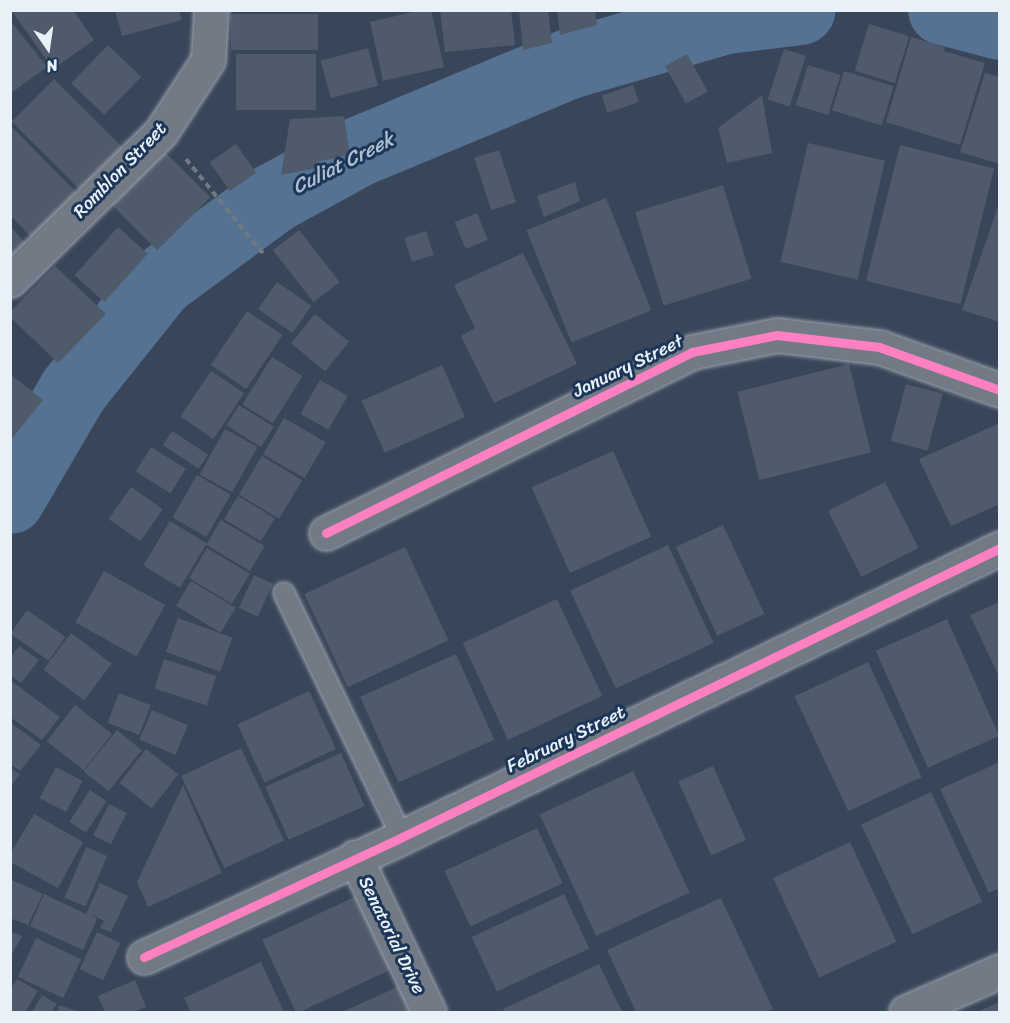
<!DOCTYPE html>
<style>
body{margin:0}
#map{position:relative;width:1010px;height:1023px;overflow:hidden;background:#394659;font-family:Sriracha,sans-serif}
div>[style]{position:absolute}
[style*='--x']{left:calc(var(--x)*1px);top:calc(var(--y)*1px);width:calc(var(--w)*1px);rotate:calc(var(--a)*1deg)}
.river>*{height:70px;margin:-35px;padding:0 35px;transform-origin:35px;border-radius:35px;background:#557293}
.building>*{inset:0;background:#4f5a6a;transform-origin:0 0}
.path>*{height:4px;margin-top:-2px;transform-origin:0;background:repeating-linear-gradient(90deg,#717983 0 6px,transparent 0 10.5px)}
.roads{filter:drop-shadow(0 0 2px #9ca4ae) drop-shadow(0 0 2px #9ca4ae)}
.lane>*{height:20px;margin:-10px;padding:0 10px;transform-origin:10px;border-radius:10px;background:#717a85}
.street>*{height:33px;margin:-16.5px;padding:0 16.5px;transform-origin:16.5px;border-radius:16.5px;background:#717a85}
.cycleway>*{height:9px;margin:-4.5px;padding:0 4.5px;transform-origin:4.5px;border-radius:4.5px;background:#ff80c0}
span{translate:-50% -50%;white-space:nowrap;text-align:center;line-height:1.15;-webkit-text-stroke:6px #1d3557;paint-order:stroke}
.street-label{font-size:18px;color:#e8f1f8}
.water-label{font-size:20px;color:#aec0d2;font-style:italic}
.frame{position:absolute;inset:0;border:12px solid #e8f1f8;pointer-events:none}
.north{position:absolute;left:18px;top:18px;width:60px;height:60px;-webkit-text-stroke:4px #1d3557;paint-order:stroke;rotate:167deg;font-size:16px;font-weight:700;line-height:24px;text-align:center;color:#e8f1f8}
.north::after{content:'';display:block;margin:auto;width:21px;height:27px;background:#e8f1f8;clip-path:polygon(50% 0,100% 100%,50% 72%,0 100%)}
</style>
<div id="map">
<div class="river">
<div style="--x:943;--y:10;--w:59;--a:14.7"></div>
<div style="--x:10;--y:499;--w:125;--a:-59.7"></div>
<div style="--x:73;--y:391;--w:139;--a:-51.4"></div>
<div style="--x:160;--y:282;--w:142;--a:-36.4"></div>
<div style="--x:274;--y:198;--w:96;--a:-28.7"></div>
<div style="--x:358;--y:152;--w:229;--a:-22.6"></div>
<div style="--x:569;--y:64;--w:163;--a:-16"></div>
<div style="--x:726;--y:19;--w:75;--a:-6.9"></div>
</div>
<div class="building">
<div style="clip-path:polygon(11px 10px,73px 10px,94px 40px,53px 69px)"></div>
<div style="clip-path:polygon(115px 10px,179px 10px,182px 20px,122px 36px)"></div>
<div style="clip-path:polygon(421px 10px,431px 10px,444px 67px,383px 81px,370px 22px)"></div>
<div style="clip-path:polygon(440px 10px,511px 10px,515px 45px,445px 52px)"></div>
<div style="clip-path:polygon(519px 10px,548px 10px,552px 43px,523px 50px)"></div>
<div style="clip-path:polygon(557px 10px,595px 10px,597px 25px,560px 35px)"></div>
<div style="left:231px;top:14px;width:87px;height:36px"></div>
<div style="clip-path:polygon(10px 20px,47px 67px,10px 94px)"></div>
<div style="left:869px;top:24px;width:42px;height:49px;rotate:17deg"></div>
<div style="clip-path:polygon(911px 37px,945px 47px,944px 51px,985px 63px,960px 145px,886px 122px)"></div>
<div style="left:108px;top:45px;width:46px;height:53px;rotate:44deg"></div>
<div style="left:368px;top:48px;width:39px;height:49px;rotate:75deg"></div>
<div style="left:784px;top:49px;width:23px;height:53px;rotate:18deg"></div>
<div style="left:236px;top:54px;width:80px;height:56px"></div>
<div style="left:687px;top:54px;width:43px;height:25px;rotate:61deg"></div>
<div style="left:808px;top:65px;width:34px;height:42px;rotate:17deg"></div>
<div style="left:844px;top:71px;width:52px;height:41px;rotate:17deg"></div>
<div style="clip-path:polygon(985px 73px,1000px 77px,1000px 164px,960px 152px)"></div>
<div style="left:54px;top:79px;width:103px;height:60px;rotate:45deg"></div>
<div style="left:633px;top:85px;width:18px;height:33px;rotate:71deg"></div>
<div style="clip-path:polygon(762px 95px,772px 153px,727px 163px,718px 128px)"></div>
<div style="clip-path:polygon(344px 116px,350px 155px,316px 162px,317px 168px,281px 175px,290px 119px)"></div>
<div style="clip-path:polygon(10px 125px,79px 195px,33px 239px,10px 215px)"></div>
<div style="left:808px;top:143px;width:79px;height:122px;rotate:13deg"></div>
<div style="left:236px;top:144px;width:35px;height:32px;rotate:55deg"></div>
<div style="left:158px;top:145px;width:74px;height:75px;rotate:45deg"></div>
<div style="left:900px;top:145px;width:97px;height:140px;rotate:14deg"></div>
<div style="left:499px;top:150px;width:55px;height:26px;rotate:72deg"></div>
<div style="clip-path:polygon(575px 182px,580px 201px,544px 217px,537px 196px)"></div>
<div style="left:723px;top:185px;width:98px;height:92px;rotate:73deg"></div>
<div style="left:606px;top:198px;width:121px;height:86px;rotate:68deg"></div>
<div style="clip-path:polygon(1000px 201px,1000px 322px,962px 310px)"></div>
<div style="left:477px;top:213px;width:29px;height:24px;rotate:68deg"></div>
<div style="clip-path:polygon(10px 226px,31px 249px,10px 267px)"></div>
<div style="left:118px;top:227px;width:40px;height:65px;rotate:42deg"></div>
<div style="left:299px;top:230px;width:66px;height:33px;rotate:52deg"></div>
<div style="left:426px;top:231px;width:25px;height:23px;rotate:72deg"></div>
<div style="clip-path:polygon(523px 253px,577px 364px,494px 403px,461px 336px,475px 328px,454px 285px)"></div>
<div style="clip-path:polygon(55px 266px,106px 314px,58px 363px,10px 317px,10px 312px)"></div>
<div style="left:277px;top:282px;width:42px;height:33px;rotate:35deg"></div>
<div style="left:247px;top:311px;width:43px;height:65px;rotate:34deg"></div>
<div style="left:315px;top:314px;width:44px;height:38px;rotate:39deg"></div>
<div style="left:272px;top:357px;width:36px;height:56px;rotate:32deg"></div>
<div style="left:849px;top:364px;width:91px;height:115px;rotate:76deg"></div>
<div style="left:442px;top:365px;width:57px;height:88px;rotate:66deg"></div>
<div style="left:211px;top:371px;width:40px;height:55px;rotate:34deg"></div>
<div style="clip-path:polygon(10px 374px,43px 400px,10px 441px)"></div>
<div style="left:320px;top:380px;width:32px;height:39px;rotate:30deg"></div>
<div style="left:906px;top:384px;width:38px;height:59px;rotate:15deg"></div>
<div style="left:239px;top:405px;width:41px;height:24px;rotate:32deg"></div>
<div style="left:284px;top:418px;width:48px;height:42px;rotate:30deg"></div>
<div style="clip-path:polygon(1000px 423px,1000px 504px,951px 526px,919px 459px)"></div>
<div style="left:225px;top:429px;width:37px;height:52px;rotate:29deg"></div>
<div style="left:172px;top:431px;width:43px;height:17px;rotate:33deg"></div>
<div style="left:151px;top:447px;width:41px;height:29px;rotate:32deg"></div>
<div style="left:613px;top:451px;width:94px;height:89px;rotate:66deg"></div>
<div style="left:262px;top:456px;width:47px;height:45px;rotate:31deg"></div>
<div style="left:197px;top:475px;width:39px;height:49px;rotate:30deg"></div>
<div style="left:885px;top:482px;width:74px;height:64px;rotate:63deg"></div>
<div style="left:131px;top:487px;width:39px;height:39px;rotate:35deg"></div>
<div style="left:238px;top:496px;width:43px;height:27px;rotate:31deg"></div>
<div style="left:221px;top:520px;width:51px;height:29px;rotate:31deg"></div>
<div style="left:170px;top:521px;width:43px;height:52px;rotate:31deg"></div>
<div style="left:723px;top:525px;width:98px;height:52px;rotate:65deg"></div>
<div style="left:668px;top:545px;width:108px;height:108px;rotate:65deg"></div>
<div style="left:405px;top:547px;width:103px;height:111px;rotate:65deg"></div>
<div style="left:207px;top:548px;width:50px;height:35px;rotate:31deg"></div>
<div style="left:104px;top:571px;width:70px;height:59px;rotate:29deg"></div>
<div style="left:254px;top:575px;width:21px;height:36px;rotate:25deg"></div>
<div style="left:191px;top:581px;width:52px;height:29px;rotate:31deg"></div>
<div style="left:557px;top:599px;width:107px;height:104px;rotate:65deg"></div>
<div style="clip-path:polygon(1000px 602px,1000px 679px,970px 615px)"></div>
<div style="left:27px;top:610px;width:47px;height:29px;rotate:35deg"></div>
<div style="left:178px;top:618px;width:58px;height:36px;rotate:20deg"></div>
<div style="left:947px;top:619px;width:128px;height:78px;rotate:66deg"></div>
<div style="left:71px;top:633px;width:51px;height:46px;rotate:37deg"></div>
<div style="clip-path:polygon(19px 646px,39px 660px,21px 683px,10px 675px,10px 658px)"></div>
<div style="left:456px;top:654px;width:94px;height:105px;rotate:66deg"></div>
<div style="left:164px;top:659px;width:55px;height:31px;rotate:18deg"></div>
<div style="left:868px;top:662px;width:127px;height:81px;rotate:65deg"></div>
<div style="clip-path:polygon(10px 680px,60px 717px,42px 740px,10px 717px)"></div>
<div style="left:309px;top:691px;width:64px;height:79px;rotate:65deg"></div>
<div style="left:119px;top:693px;width:34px;height:32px;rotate:21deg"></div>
<div style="left:75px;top:705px;width:47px;height:46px;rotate:38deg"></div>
<div style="left:152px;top:710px;width:39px;height:32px;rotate:23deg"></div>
<div style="clip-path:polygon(10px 722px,41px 745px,20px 771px,10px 764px)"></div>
<div style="left:117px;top:730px;width:32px;height:53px;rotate:39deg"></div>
<div style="left:241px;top:748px;width:102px;height:66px;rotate:65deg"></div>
<div style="left:146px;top:749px;width:41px;height:43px;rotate:38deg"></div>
<div style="left:341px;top:753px;width:58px;height:83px;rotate:66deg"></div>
<div style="clip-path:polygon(1000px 762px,1000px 888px,989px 893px,940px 789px)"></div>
<div style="left:713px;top:766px;width:81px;height:38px;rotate:66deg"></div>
<div style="left:56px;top:767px;width:30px;height:35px;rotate:28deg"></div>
<div style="clip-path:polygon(10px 768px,20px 774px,10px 787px)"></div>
<div style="left:633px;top:771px;width:134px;height:103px;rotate:65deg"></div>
<div style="clip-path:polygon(183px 785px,222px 873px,148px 907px,137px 882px)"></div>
<div style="left:90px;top:790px;width:20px;height:38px;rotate:33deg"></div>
<div style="left:931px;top:792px;width:121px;height:77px;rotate:65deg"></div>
<div style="left:109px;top:804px;width:20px;height:35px;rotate:27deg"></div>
<div style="clip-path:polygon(34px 814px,83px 842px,58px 888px,10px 862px,10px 854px)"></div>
<div style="left:537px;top:828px;width:61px;height:102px;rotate:65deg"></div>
<div style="left:850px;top:842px;width:110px;height:85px;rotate:65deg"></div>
<div style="left:86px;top:847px;width:23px;height:55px;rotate:23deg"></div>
<div style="clip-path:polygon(10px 879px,43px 894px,28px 925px,10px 918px)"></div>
<div style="clip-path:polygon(100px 883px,128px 896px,111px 932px,100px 928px,104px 921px,92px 915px,97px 919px,83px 950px,30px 926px,44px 894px,86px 914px)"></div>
<div style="left:361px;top:894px;width:81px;height:109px;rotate:65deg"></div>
<div style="left:564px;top:894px;width:60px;height:102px;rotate:65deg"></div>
<div style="clip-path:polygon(721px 898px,773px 1009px,765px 1012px,636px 1012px,607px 950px)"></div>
<div style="clip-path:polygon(10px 931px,22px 936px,10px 958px)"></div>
<div style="left:97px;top:932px;width:26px;height:41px;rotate:25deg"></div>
<div style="left:36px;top:938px;width:50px;height:43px;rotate:25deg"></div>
<div style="clip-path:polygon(261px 962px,284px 1012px,191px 1012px,184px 998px)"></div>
<div style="clip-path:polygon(599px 964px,622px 1012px,505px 1012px,503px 1009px)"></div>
<div style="clip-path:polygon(17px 979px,38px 991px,25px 1012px,10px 1012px,10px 990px)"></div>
<div style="clip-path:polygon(135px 980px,146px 1007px,134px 1012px,105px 1012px,98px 996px)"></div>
<div style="clip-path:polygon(411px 981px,425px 1012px,342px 1012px)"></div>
<div style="clip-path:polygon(42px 995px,57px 1004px,51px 1012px,32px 1012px)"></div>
<div style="clip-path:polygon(1000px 1002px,1000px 1012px,977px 1012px)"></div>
<div style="clip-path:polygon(59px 1005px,80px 1012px,57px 1012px)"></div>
</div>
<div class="path">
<div style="--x:186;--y:159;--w:125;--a:50.8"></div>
</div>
<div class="roads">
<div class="lane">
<div style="--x:284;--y:593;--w:271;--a:64.2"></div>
</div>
<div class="street">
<div style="--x:10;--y:280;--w:211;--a:-44.4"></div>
<div style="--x:161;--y:132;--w:86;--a:-56.9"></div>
<div style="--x:208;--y:60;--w:50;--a:-86.6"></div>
<div style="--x:326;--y:533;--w:408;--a:-26.3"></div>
<div style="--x:692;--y:352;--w:87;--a:-11.3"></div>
<div style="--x:777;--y:335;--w:103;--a:6.7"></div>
<div style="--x:879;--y:347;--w:128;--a:19.6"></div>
<div style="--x:355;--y:857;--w:172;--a:64.5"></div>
<div style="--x:144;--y:957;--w:285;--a:-24.9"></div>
<div style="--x:402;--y:837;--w:664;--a:-25.79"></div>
<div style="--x:906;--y:1012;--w:103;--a:-23.6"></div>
</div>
</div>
<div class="cycleway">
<div style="--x:326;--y:533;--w:408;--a:-26.3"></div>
<div style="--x:692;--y:352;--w:87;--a:-11.3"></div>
<div style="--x:777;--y:335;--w:103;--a:6.7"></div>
<div style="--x:879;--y:347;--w:128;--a:19.6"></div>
<div style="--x:144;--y:957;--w:285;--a:-24.9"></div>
<div style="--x:402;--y:837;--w:664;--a:-25.79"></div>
</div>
<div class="street-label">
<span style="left:120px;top:170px;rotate:-46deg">Romblon Street</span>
<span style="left:628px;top:366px;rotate:-26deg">January Street</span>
<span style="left:566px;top:739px;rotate:-26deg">February Street</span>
<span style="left:392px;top:935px;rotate:64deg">Senatorial Drive</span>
</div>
<div class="water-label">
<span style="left:343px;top:163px;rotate:-27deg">Culiat Creek</span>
</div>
<div class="frame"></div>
<div class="north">N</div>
</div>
